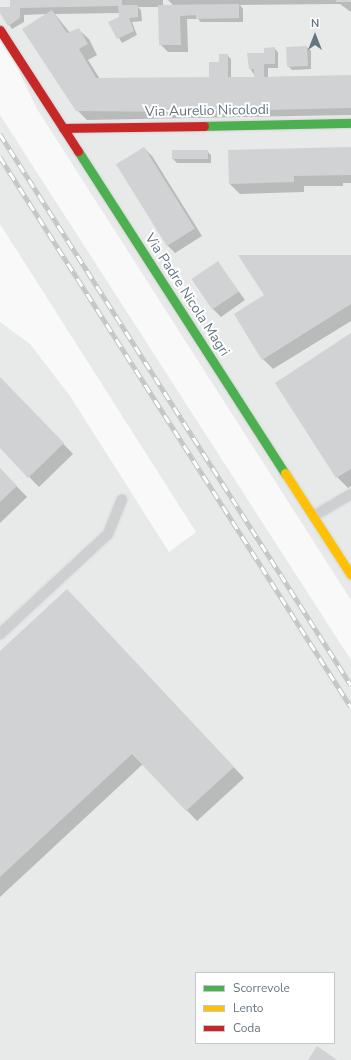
<!DOCTYPE html>
<style>
body{margin:0}
#map{position:relative;width:351px;height:1060px;overflow:hidden;background:#f9f9f9;font-family:"Nunito Sans",sans-serif}
div>[style]{position:absolute}
[style*='--x']{left:calc(var(--x)*1px);top:calc(var(--y)*1px);width:calc(var(--w)*1px);rotate:calc(var(--a)*1deg)}
.built>*{inset:0;background:#e8e9e9}
.shadow>*{inset:0;background:#0003}
.building>*{inset:0;background:#d0d2d3;transform-origin:0 0}
.roads{filter:drop-shadow(0 0 1px #d5d6d7) drop-shadow(0 0 1px #d5d6d7)}
.lane>*{height:10px;margin:-5px;padding:0 5px;transform-origin:5px;border-radius:5px;background:#cecfd0}
.fast>*{height:9px;margin:-4.5px;padding:0 4.5px;transform-origin:4.5px;border-radius:4.5px;background:#4caf50}
.slow>*{height:9px;margin:-4.5px;padding:0 4.5px;transform-origin:4.5px;border-radius:4.5px;background:#ffc107}
.jam>*{height:9px;margin:-4.5px;padding:0 4.5px;transform-origin:4.5px;border-radius:4.5px;background:#c62828}
.rail>*{height:4.5px;margin-top:-2.25px;transform-origin:0;background:repeating-linear-gradient(90deg,#fff 0 9px,#c3c5c6 0 18px);box-sizing:border-box;border-block:1px solid #c3c5c6}
span{translate:-50% -50%;white-space:nowrap;text-align:center;line-height:1.15;-webkit-text-stroke:4px #fff;paint-order:stroke}
.street-label{font-size:14px;color:#657683}
.legend{position:absolute;left:195px;top:972px;width:140px;height:72px;box-sizing:border-box;background:#fff;border:1px solid #c1c8cd;margin:0;padding:5px 7px;list-style:none;font-size:12px;color:#657683}
.legend li{display:flex;align-items:center;gap:8px;height:20px}
.legend b{width:20px;border:1px solid #c1c8cd}
.north{position:absolute;left:295px;top:16px;width:40px;height:40px;-webkit-text-stroke:3px #fff;paint-order:stroke;rotate:0deg;font-size:11px;font-weight:700;line-height:16px;text-align:center;color:#657683}
.north::after{content:'';display:block;margin:auto;width:14px;height:18px;background:#657683;clip-path:polygon(50% 0,100% 100%,50% 72%,0 100%)}
</style>
<div id="map">
<div class="built">
<div style="clip-path:polygon(0 0,351px 0,351px 600px,37px 109px,0 32px)"></div>
<div style="clip-path:polygon(evenodd,0 115px,351px 660px,351px 1060px,0 1060px,0 322px,30px 344px,70px 396px,169px 552px,196px 532px,0 224px,0 115px,196px 973px,334px 973px,334px 1043px,196px 1043px,196px 973px)"></div>
</div>
<div class="shadow">
<div style="clip-path:polygon(11px 0,163px 0,163px 6px,174px 6px,168px 0,351px 0,351px 12px,340px 4px,240px 5px,243px 9px,243px 22px,201px 22px,198px 19px,187px 19px,188px 52px,168px 52px,160px 44px,159px 7px,138px 7px,141px 10px,142px 21px,132px 22px,137px 35px,122px 43px,110px 23px,120px 17px,120px 13px,55px 14px,70px 33px,78px 29px,89px 39px,97px 55px,88px 60px,100px 79px,212px 78px,227px 55px,231px 59px,231px 78px,256px 78px,250px 68px,274px 48px,278px 52px,278px 68px,268px 68px,268px 77px,351px 76px,351px 115px,87px 120px,77px 110px,47px 14px,24px 15px,24px 22px,12px 29px,0 11px,0 8px,13px 9px)"></div>
<div style="clip-path:polygon(307px 47px,311px 51px,311px 69px,292px 70px,288px 66px)"></div>
<div style="clip-path:polygon(144px 148px,152px 156px,202px 236px,175px 253px,167px 245px)"></div>
<div style="clip-path:polygon(351px 148px,351px 183px,343px 183px,343px 186px,304px 186px,304px 192px,240px 194px,230px 184px)"></div>
<div style="clip-path:polygon(207px 151px,211px 155px,211px 163px,177px 163px,173px 159px)"></div>
<div style="clip-path:polygon(351px 256px,351px 321px,273px 369px,263px 359px)"></div>
<div style="clip-path:polygon(218px 263px,245px 300px,221px 317px,213px 309px)"></div>
<div style="clip-path:polygon(351px 334px,351px 486px,348px 488px,337px 477px,276px 383px)"></div>
<div style="clip-path:polygon(0 378px,73px 454px,39px 487px,0 447px)"></div>
<div style="clip-path:polygon(0 469px,27px 497px,0 523px)"></div>
<div style="clip-path:polygon(78px 601px,244px 778px,197px 821px,143px 764px,0 897px,0 653px)"></div>
</div>
<div class="building">
<div style="clip-path:polygon(10px 0,122px 0,122px 5px,138px 5px,138px 17px,129px 18px,134px 31px,117px 39px,108px 22px,119px 17px,118px 6px,20px 8px,20px 18px,8px 26px,0 13px,0 7px,10px 7px)"></div>
<div style="left:336px;top:0;width:15px;height:2px"></div>
<div style="clip-path:polygon(239px 4px,239px 18px,196px 19px,196px 15px,180px 16px,181px 45px,159px 45px,158px 5px)"></div>
<div style="clip-path:polygon(52px 10px,67px 33px,79px 28px,88px 44px,79px 49px,96px 78px,209px 77px,209px 62px,219px 62px,219px 54px,228px 54px,228px 77px,254px 77px,254px 69px,249px 69px,247px 53px,264px 53px,264px 48px,275px 47px,275px 64px,264px 64px,264px 77px,351px 75px,351px 108px,178px 112px,76px 111px,22px 29px)"></div>
<div style="left:307px;top:46px;width:20px;height:21px;rotate:87deg"></div>
<div style="left:144px;top:147px;width:96px;height:33px;rotate:58deg"></div>
<div style="clip-path:polygon(351px 147px,351px 175px,294px 176px,294px 182px,229px 184px,228px 150px)"></div>
<div style="left:172px;top:150px;width:36px;height:9px"></div>
<div style="clip-path:polygon(238px 255px,351px 255px,351px 304px,262px 360px,234px 314px,264px 295px)"></div>
<div style="left:218px;top:261px;width:37px;height:32px;rotate:56deg"></div>
<div style="clip-path:polygon(351px 333px,351px 469px,336px 478px,275px 383px)"></div>
<div style="clip-path:polygon(0 377px,64px 443px,28px 478px,0 448px)"></div>
<div style="clip-path:polygon(0 468px,17px 486px,0 502px)"></div>
<div style="clip-path:polygon(67px 589px,234px 767px,186px 811px,132px 754px,0 877px,0 651px)"></div>
<div style="clip-path:polygon(317px 1046px,337px 1060px,308px 1060px)"></div>
</div>
<div class="roads">
<div class="lane">
<div style="--x:314;--y:516;--w:43;--a:-30.7"></div>
<div style="--x:0;--y:634;--w:147;--a:-42.8"></div>
<div style="--x:108;--y:534;--w:37;--a:-68"></div>
</div>
<div class="fast">
<div style="--x:204;--y:126;--w:147;--a:-1.2"></div>
<div style="--x:78;--y:151;--w:383;--a:57.3"></div>
</div>
<div class="slow">
<div style="--x:285;--y:473;--w:121;--a:57.1"></div>
</div>
<div class="jam">
<div style="--x:0;--y:30;--w:144;--a:57.2"></div>
<div style="--x:63;--y:128;--w:141;--a:-0.8"></div>
</div>
</div>
<div class="rail">
<div style="--x:0;--y:134;--w:653;--a:57.5"></div>
<div style="--x:0;--y:157;--w:652;--a:57.45"></div>
</div>
<div class="street-label">
<span style="left:207px;top:111px;rotate:-1deg">Via Aurelio Nicolodi</span>
<span style="left:187px;top:295px;rotate:57deg">Via Padre Nicola Magri</span>
</div>
<ul class="legend">
<li><b style="height:5px;background:#4caf50"></b>Scorrevole</li>
<li><b style="height:5px;background:#ffc107"></b>Lento</li>
<li><b style="height:5px;background:#c62828"></b>Coda</li>
</ul>
<div class="north">N</div>
</div>
